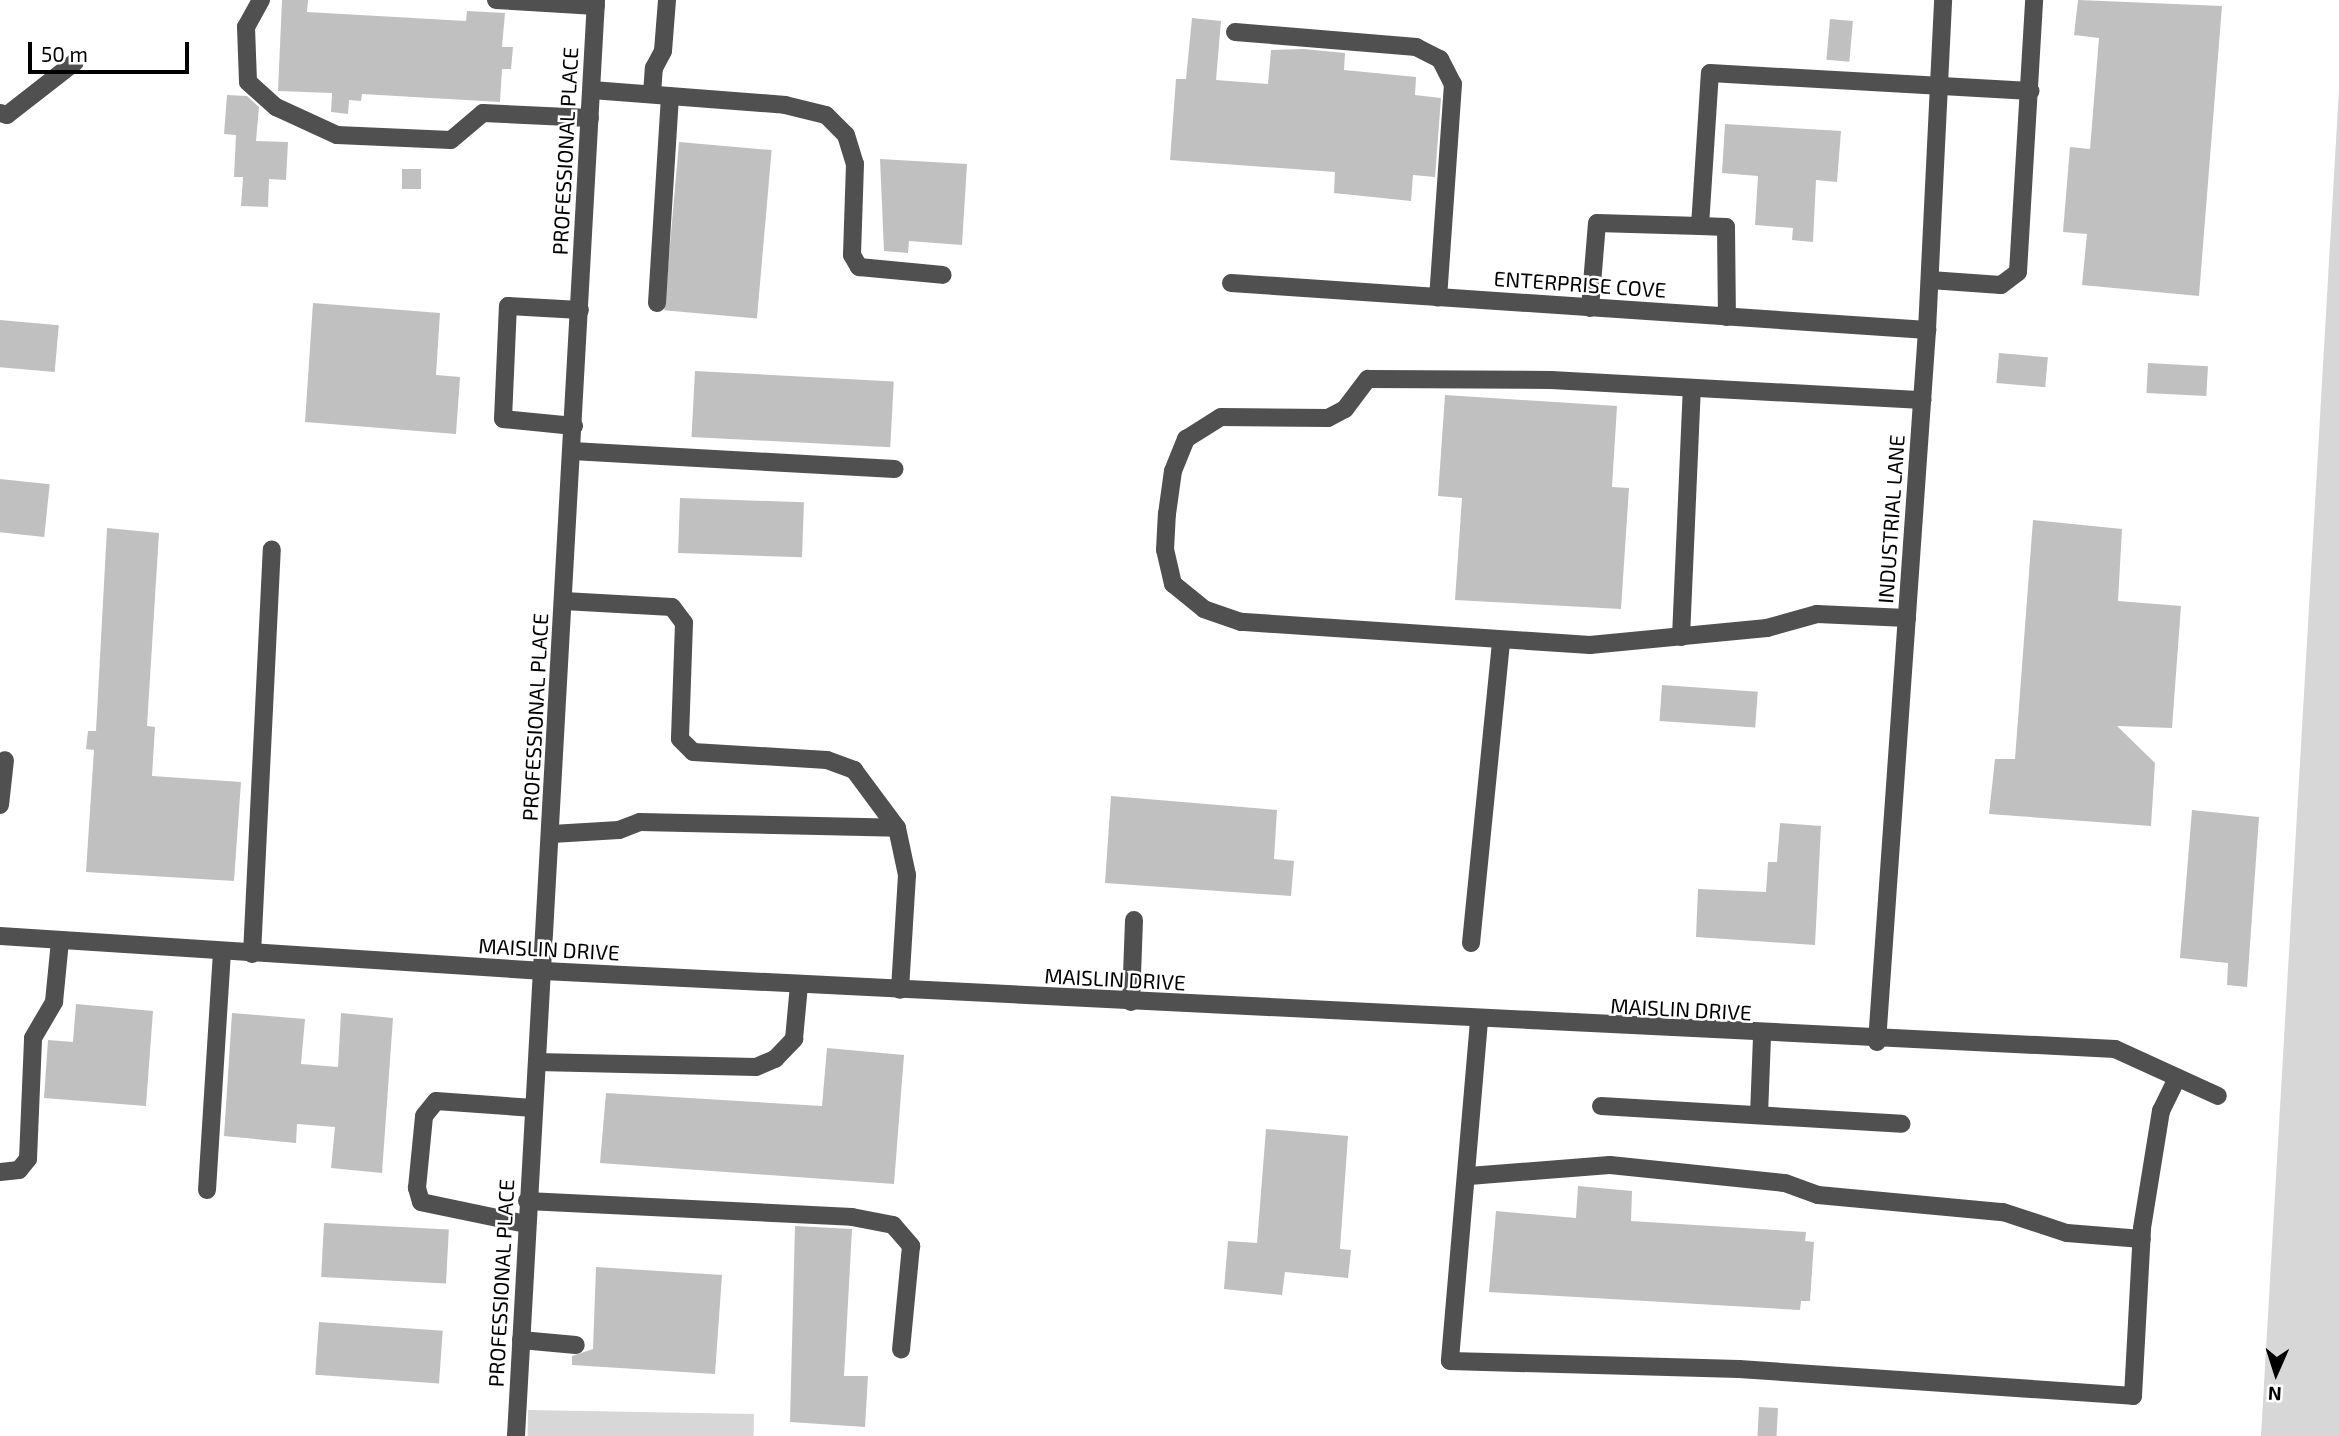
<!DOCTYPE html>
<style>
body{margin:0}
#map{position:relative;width:2339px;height:1436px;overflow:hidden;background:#fff;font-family:"Exo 2",sans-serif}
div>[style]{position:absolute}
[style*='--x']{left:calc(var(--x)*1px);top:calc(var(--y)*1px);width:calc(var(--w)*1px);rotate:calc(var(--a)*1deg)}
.green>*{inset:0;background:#d7d7d7;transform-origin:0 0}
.building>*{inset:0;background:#c0c0c0;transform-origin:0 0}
.minor>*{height:18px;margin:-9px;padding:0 9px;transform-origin:9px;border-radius:9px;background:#505050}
span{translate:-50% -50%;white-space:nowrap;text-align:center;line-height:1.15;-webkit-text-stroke:5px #fff;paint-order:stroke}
.street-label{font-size:21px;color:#000}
.north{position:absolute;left:2241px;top:1338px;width:70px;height:70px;-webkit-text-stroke:5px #fff;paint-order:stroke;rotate:183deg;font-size:19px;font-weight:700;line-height:28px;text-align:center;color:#000}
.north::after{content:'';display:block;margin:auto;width:24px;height:32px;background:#000;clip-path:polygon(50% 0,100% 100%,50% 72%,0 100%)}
.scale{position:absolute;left:28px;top:42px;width:161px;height:32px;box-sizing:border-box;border:4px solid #000;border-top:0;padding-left:9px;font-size:21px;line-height:24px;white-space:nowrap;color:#000;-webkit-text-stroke:5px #fff;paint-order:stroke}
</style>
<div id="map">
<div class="green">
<div style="clip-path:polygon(2339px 89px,2339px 1436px,2261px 1436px)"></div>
<div style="left:528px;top:1410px;width:226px;height:26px;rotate:1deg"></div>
</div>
<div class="building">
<div style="clip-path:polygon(282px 0,308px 0,307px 12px,466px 21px,467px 11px,505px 13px,502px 47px,513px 47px,511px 69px,502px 69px,500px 102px,362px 94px,361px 101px,349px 100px,348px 114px,331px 112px,332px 93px,278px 91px)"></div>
<div style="clip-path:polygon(2078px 0,2222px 6px,2199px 296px,2082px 285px,2087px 234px,2063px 232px,2070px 147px,2090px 149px,2099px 38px,2074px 35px)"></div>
<div style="clip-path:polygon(1192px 18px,1221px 21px,1216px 80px,1268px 84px,1271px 50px,1303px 49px,1345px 53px,1344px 70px,1416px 77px,1415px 95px,1441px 98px,1435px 177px,1413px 175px,1411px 201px,1334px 193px,1335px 172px,1170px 160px,1176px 79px,1186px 79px)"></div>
<div style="left:1830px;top:19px;width:23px;height:41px;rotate:5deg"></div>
<div style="clip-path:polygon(227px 95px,247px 96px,259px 107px,256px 141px,288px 142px,286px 180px,269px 179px,268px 207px,241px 206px,243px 177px,234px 177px,236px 135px,224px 134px)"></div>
<div style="clip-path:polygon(1725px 124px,1841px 131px,1837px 182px,1816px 180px,1813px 242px,1792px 240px,1793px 228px,1755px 225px,1758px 176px,1722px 173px)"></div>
<div style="left:679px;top:142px;width:93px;height:169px;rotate:5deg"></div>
<div style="clip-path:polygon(880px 159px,967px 164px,962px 245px,909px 241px,908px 253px,884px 251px)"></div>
<div style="left:402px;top:169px;width:19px;height:20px"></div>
<div style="clip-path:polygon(313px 303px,440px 313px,436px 375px,460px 377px,456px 434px,305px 422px)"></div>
<div style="left:0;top:320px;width:59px;height:47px;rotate:5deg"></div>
<div style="left:1999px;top:353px;width:49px;height:30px;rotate:5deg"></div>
<div style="left:2148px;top:363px;width:60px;height:30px;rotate:3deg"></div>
<div style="left:695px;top:371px;width:199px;height:66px;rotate:3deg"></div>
<div style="clip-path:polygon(1445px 395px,1617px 406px,1612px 487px,1629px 488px,1621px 609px,1455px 600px,1462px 498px,1438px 496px)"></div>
<div style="left:0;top:479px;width:50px;height:53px;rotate:6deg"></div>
<div style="left:680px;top:498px;width:124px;height:55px;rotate:2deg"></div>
<div style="clip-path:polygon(2033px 520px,2122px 529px,2118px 601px,2181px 606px,2172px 728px,2117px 726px,2155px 763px,2151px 826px,1989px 814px,1995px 759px,2015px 759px)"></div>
<div style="clip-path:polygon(107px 528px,159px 533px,147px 726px,155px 727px,152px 776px,241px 782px,234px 881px,86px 872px,94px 750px,86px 749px,88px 731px,96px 731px)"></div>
<div style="left:1662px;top:685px;width:96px;height:36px;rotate:4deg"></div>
<div style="clip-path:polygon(1111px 796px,1277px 810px,1274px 859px,1294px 861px,1291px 896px,1105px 883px)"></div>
<div style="clip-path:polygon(2192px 810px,2259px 817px,2247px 987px,2227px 985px,2228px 963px,2180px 958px)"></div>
<div style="clip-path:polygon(1780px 823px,1821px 826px,1815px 945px,1696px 937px,1698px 889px,1766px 892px,1768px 862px,1777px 862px)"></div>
<div style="clip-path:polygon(76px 1004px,153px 1011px,146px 1106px,44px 1098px,48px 1040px,73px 1042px)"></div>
<div style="clip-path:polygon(232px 1013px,305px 1019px,301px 1064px,338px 1067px,341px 1013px,393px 1018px,382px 1173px,331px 1168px,335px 1127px,297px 1124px,296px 1143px,224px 1136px)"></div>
<div style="clip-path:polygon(827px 1048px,904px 1055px,894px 1184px,600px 1163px,606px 1093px,822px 1106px)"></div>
<div style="clip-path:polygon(1266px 1129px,1348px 1136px,1340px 1249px,1351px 1250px,1348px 1278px,1285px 1272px,1282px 1295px,1224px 1289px,1228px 1241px,1257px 1243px)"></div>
<div style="clip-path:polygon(1578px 1186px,1632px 1191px,1631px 1221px,1806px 1232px,1805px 1241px,1814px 1242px,1810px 1301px,1801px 1301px,1800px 1310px,1489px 1292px,1496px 1211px,1576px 1218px)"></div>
<div style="left:324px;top:1223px;width:125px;height:54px;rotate:3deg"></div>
<div style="clip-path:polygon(795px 1226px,852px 1229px,844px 1376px,868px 1376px,865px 1427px,790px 1422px)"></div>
<div style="clip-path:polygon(596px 1267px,722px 1275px,715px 1374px,572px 1365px,572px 1356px,593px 1349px)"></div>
<div style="left:319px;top:1322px;width:124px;height:53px;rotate:4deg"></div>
<div style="left:1759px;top:1407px;width:19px;height:29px;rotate:3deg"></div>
</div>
<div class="minor">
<div style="--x:261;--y:0;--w:31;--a:119"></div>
<div style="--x:246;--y:27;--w:55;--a:87.9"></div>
<div style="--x:248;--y:82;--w:38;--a:42"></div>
<div style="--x:276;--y:107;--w:67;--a:24.7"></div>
<div style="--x:337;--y:135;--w:114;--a:2.5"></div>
<div style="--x:451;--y:140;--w:42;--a:-40.2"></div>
<div style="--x:483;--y:113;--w:107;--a:2.7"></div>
<div style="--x:496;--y:0;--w:100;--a:3.4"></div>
<div style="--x:1235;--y:32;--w:182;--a:4.7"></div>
<div style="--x:1416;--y:47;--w:27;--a:27"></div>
<div style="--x:1440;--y:59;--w:28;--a:63"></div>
<div style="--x:1453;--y:84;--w:214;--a:94"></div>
<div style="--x:592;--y:90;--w:194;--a:4.4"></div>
<div style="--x:785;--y:105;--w:42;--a:13.7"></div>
<div style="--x:826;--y:115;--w:28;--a:45"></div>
<div style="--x:846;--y:135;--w:30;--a:73"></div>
<div style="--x:855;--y:164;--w:91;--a:91.9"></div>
<div style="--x:852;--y:255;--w:14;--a:60"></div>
<div style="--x:859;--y:267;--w:84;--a:5.4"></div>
<div style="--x:652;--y:94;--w:26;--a:-86"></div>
<div style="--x:654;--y:68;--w:19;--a:-62"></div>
<div style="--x:663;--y:51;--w:51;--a:-85.5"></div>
<div style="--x:0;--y:113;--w:7;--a:16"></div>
<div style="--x:7;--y:115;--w:86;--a:-37.9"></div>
<div style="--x:1700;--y:226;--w:26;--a:2"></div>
<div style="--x:1726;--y:227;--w:90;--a:89.4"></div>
<div style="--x:1930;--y:280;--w:71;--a:4"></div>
<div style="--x:2001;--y:285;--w:21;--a:-37"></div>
<div style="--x:2018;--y:272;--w:272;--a:-86.6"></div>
<div style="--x:1231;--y:283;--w:698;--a:3.86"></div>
<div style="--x:657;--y:303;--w:207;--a:-86.4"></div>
<div style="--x:1590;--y:308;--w:85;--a:-85.3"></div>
<div style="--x:1597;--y:223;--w:103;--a:1.7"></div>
<div style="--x:1700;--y:226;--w:153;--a:-86.3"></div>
<div style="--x:1710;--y:73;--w:321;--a:3.2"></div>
<div style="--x:574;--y:426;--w:71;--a:-174.4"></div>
<div style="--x:503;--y:419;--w:113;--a:-87.5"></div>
<div style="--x:508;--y:306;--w:72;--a:3.2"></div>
<div style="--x:572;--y:451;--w:323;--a:3.2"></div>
<div style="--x:564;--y:601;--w:108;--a:3.2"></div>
<div style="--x:672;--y:607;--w:20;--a:53"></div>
<div style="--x:684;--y:623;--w:116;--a:92"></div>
<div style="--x:680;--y:739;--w:18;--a:45"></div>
<div style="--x:693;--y:752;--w:134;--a:3.4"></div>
<div style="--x:827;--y:760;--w:29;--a:20"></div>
<div style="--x:854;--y:770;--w:72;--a:53.4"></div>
<div style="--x:897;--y:828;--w:48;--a:78"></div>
<div style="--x:907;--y:875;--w:115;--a:93.5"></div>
<div style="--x:1907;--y:618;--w:90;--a:-177.5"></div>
<div style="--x:1817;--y:614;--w:52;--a:164.4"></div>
<div style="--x:1767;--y:628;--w:178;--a:174.5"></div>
<div style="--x:1590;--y:645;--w:350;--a:-176.2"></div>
<div style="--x:1241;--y:622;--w:39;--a:-161"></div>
<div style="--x:1204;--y:609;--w:40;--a:-141"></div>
<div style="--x:1173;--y:584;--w:35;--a:-103"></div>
<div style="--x:1165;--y:550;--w:36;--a:-87"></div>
<div style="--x:1167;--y:514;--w:43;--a:-82.1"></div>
<div style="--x:1173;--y:471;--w:35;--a:-68"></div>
<div style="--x:1186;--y:439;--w:41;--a:-32.2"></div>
<div style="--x:1221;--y:417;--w:107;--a:0.5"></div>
<div style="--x:1328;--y:418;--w:19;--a:-28"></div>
<div style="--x:1345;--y:409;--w:38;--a:-53"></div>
<div style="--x:1368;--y:379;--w:183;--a:0.3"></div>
<div style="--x:1551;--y:380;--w:372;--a:3.1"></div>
<div style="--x:1681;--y:637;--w:249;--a:-87.5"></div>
<div style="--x:0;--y:805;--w:45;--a:-83.7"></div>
<div style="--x:552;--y:834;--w:67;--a:-3.4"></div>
<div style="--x:619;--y:830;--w:22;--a:-21"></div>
<div style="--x:640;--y:822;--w:257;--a:1.3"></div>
<div style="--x:0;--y:936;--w:545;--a:3.68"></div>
<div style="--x:544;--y:971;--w:1573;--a:2.84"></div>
<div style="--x:2115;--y:1049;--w:113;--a:24.5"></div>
<div style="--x:1471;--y:943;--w:302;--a:-84.3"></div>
<div style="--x:252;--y:954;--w:405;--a:-87.2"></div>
<div style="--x:1131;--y:1002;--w:82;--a:-87.9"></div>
<div style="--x:1479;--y:1021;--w:341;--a:94.9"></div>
<div style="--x:1450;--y:1361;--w:289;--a:1.6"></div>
<div style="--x:1739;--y:1369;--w:395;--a:3.9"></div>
<div style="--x:2133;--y:1396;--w:168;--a:-86.9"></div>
<div style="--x:2142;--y:1228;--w:119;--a:-80.8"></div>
<div style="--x:2161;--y:1111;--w:37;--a:-64"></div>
<div style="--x:1877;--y:1042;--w:714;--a:-85.98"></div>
<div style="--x:1927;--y:330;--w:330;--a:-87.2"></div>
<div style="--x:537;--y:1062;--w:219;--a:1.3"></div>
<div style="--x:756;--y:1067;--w:21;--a:-23"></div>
<div style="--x:775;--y:1059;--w:28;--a:-46"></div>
<div style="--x:794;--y:1039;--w:54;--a:-84.7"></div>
<div style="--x:1601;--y:1106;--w:301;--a:3.4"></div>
<div style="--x:1759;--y:1115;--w:79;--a:-87.8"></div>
<div style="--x:0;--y:1172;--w:19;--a:-6"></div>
<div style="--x:19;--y:1170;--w:14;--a:-51"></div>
<div style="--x:28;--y:1159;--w:121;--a:-87.6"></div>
<div style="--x:33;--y:1038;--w:42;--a:-59.7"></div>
<div style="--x:54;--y:1002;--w:61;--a:-84.4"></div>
<div style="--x:1469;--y:1176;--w:141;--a:-4.5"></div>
<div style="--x:1610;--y:1165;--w:176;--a:5.9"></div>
<div style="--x:1785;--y:1183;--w:35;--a:20"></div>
<div style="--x:1818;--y:1195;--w:186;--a:5.3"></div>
<div style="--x:2003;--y:1212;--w:67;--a:18.2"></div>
<div style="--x:2067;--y:1233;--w:75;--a:4.6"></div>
<div style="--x:207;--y:1190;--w:238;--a:-86.4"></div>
<div style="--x:527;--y:1201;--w:325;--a:2.8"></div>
<div style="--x:852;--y:1217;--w:42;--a:11"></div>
<div style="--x:893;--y:1225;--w:28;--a:49"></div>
<div style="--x:911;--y:1246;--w:104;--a:95.5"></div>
<div style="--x:526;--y:1224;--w:107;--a:-168.2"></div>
<div style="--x:421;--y:1202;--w:15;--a:-106"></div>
<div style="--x:417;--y:1188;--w:72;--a:-84.4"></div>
<div style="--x:424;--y:1116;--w:19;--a:-51"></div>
<div style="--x:436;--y:1101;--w:98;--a:4.1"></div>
<div style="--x:521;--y:1340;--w:55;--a:5.2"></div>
<div style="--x:516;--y:1436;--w:1438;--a:-86.81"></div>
</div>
<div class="street-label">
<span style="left:565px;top:151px;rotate:-87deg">PROFESSIONAL PLACE</span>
<span style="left:1580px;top:284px;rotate:4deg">ENTERPRISE COVE</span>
<span style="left:1891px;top:519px;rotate:-86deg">INDUSTRIAL LANE</span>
<span style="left:535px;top:717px;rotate:-87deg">PROFESSIONAL PLACE</span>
<span style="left:549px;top:949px;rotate:3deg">MAISLIN DRIVE</span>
<span style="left:1115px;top:979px;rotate:3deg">MAISLIN DRIVE</span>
<span style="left:1681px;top:1009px;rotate:3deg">MAISLIN DRIVE</span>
<span style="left:501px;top:1283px;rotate:-87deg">PROFESSIONAL PLACE</span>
</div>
<div class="north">N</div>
<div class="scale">50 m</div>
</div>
